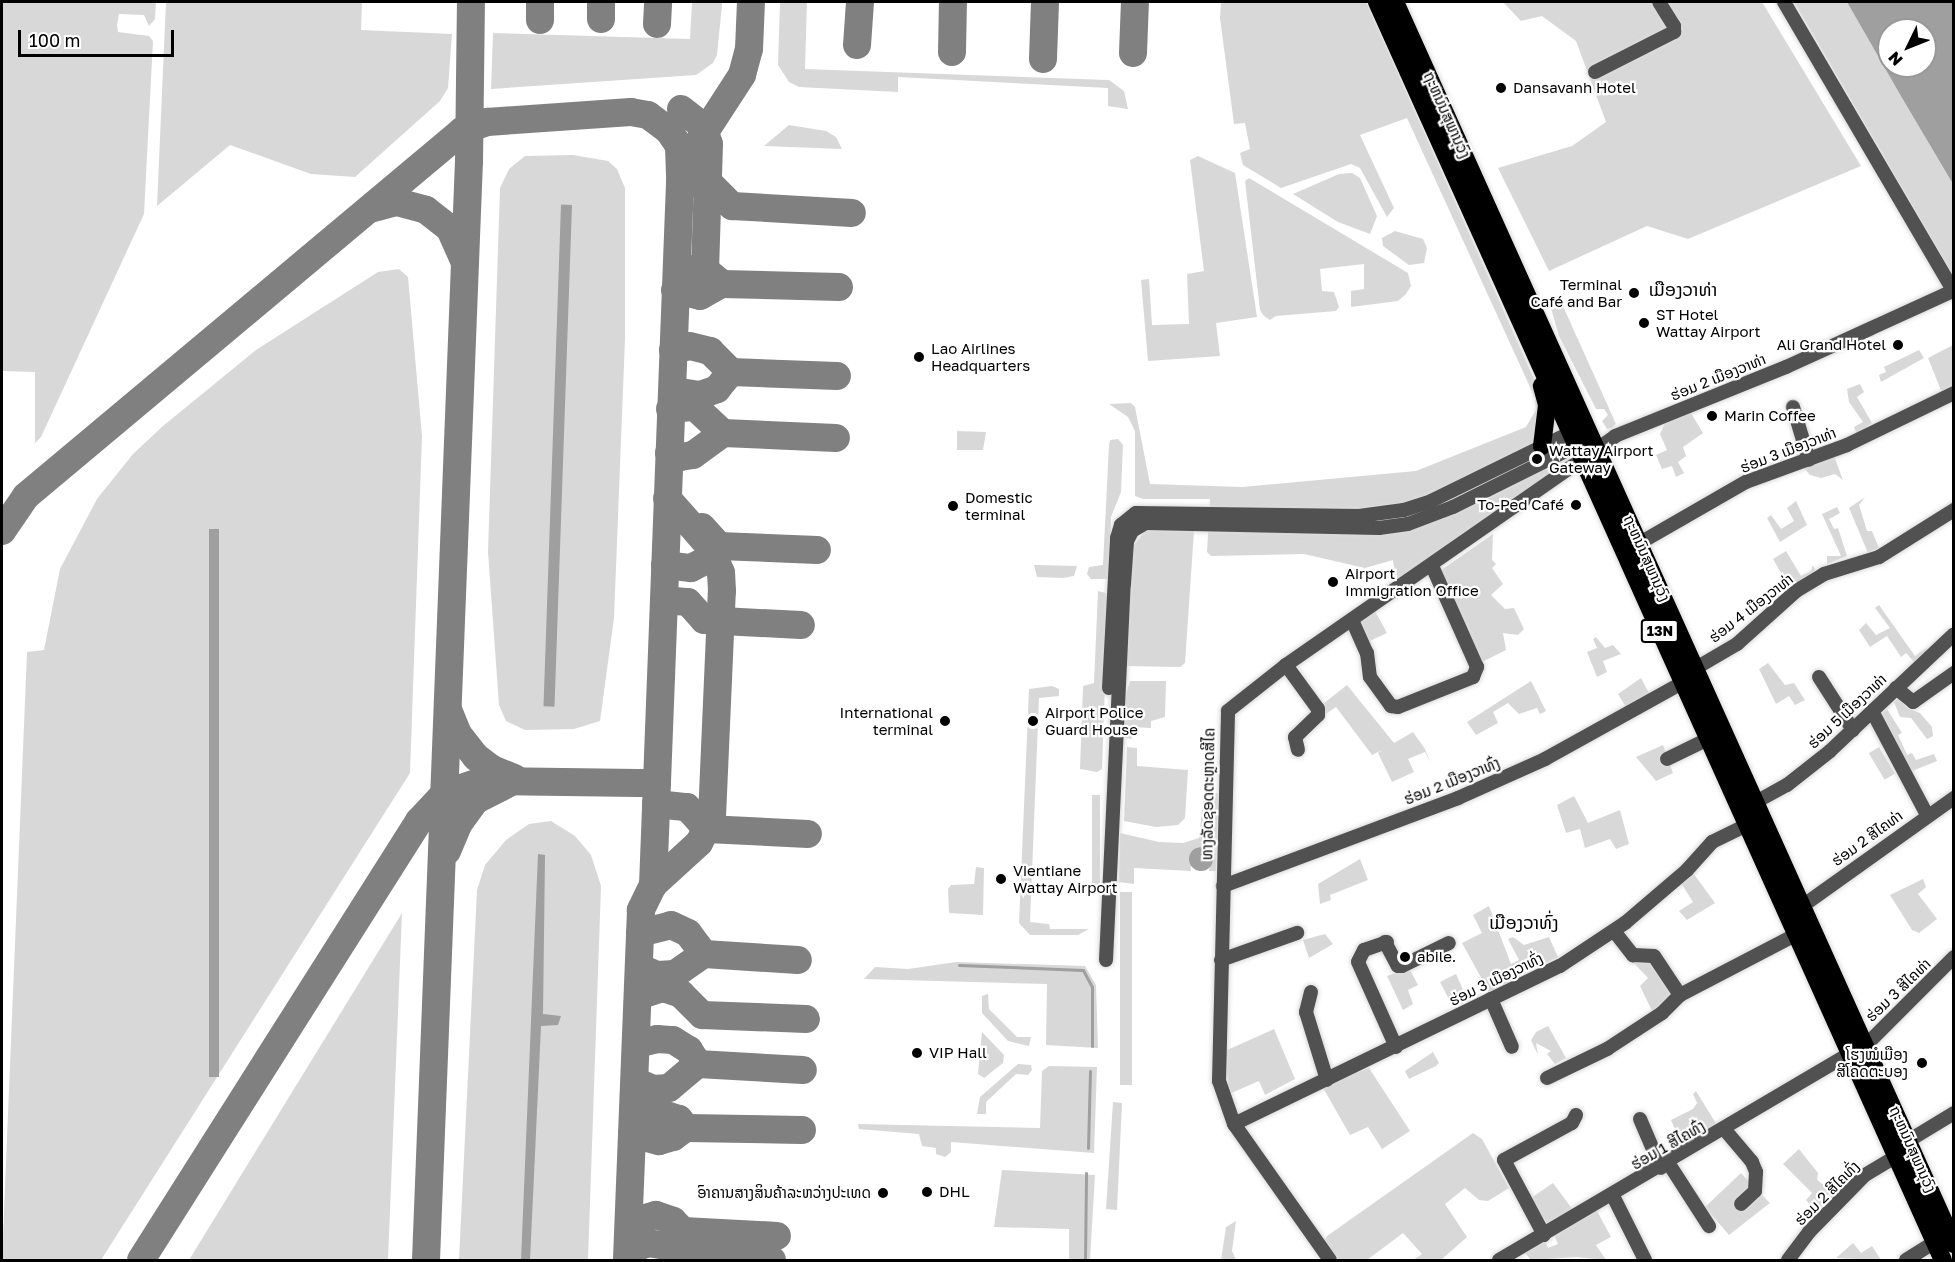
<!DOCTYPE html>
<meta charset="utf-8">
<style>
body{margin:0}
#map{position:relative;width:1955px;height:1262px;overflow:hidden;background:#fff;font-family:"Golos Text","Noto Sans Lao",sans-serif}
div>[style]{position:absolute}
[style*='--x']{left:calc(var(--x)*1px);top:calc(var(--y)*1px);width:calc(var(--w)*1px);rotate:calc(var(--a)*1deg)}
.green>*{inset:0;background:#d8d8d8;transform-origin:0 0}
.water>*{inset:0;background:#9f9f9f;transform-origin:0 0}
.round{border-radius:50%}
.stream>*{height:3px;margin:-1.5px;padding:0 1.5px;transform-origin:1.5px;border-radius:1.5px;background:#9f9f9f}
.taxiway>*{height:28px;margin:-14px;padding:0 14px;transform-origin:14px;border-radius:14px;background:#808080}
.roads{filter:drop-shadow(0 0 2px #dbdbdb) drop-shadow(0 0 2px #dbdbdb)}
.minor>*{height:14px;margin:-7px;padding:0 7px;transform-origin:7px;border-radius:7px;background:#515151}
.highway>*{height:18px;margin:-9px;padding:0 9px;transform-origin:9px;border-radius:9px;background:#000}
.dots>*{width:16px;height:16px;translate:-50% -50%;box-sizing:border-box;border:3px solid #fff;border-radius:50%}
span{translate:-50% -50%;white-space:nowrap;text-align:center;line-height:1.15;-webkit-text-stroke:4.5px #fff;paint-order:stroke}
.shield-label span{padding:2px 4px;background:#fff;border:2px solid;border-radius:4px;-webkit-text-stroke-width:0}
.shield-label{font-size:14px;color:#000;font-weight:700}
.poi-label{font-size:15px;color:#000}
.left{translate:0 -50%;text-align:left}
.right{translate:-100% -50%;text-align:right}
.street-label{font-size:15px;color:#000}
.quarter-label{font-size:18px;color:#000}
.frame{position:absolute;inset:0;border:3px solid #000;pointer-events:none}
.north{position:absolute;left:1877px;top:18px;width:60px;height:60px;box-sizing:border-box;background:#fff;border:2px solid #999;border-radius:50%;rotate:227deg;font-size:16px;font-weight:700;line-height:24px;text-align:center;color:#000}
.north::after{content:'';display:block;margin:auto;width:21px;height:27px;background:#000;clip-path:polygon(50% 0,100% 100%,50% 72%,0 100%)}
.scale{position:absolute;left:18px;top:30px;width:156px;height:27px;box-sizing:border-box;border:3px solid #000;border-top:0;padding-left:8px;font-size:18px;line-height:21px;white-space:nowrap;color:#000;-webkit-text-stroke:4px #fff;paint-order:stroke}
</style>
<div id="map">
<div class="green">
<div style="clip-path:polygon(2px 2px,156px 2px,155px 19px,149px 26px,144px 15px,119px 14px,117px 25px,118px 32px,149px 36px,153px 41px,144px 214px,41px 437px,35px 443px,35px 372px,2px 371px)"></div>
<div style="clip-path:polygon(166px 2px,362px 2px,361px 30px,452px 34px,448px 88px,440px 101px,355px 177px,311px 174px,230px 145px,157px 206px)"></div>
<div style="clip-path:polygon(692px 2px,722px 2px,722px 5px,717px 55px,713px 63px,696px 75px,491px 89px,493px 33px,690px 39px)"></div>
<div style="clip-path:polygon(780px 2px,807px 2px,805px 69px,1109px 80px,1124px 91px,1128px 109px,1108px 106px,1108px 88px,898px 77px,898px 92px,799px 87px,789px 82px,778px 65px)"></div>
<div style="clip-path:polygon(1221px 2px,1366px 2px,1538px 388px,1541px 413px,1534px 443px,1548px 470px,1565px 462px,1567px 466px,1396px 581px,1393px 560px,1365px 568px,1304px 554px,1211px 556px,1207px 552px,1210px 499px,1143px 499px,1135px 496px,1135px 431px,1128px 417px,1109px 404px,1131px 403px,1135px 407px,1150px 484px,1242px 487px,1416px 471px,1526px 427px,1536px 410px,1535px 398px,1407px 118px,1360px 135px,1394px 208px,1387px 217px,1360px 168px,1351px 164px,1281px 188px,1243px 165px,1240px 153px,1250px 149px,1245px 123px,1234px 124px,1220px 18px)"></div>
<div style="clip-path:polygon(1503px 2px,1762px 2px,1861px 166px,1688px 239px,1647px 226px,1549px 271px,1498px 168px,1572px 146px,1606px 122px,1576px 41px,1542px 16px,1521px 21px)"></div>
<div style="clip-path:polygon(1794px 2px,1847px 2px,1953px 184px,1953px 275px)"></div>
<div style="clip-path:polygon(789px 125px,826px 131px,836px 137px,842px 149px,764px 146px)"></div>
<div style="clip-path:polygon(573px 155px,608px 161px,617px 169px,625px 188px,625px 339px,614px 618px,600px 721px,574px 729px,525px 730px,506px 721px,499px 705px,488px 552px,500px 188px,509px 169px,525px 156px)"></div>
<div style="clip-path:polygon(1198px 156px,1235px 173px,1257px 317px,1216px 323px,1220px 356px,1148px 361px,1141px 280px,1149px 279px,1152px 325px,1189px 324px,1187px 274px,1204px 271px,1190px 160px)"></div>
<div style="clip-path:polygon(1352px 173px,1360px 178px,1377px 216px,1370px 234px,1338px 222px,1293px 194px,1339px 174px)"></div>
<div style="clip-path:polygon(1249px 178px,1408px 273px,1411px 286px,1406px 294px,1398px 301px,1351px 307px,1351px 291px,1364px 289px,1364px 264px,1320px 269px,1322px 291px,1334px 292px,1339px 307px,1336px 311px,1276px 316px,1270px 320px,1264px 316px,1260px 310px,1245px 181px)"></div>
<div style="clip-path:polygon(1395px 231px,1423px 239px,1427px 248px,1424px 263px,1409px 265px,1383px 246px,1382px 238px)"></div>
<div style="clip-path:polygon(399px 269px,408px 277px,422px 436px,410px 773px,101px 1260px,2px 1260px,27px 652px,44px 650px,60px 569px,97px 499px,133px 454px,163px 426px,256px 350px,378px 272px)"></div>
<div style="clip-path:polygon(1558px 295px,1616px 424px,1612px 428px,1607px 429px,1602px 421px,1608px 415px,1604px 409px,1596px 409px,1559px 336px,1550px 305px)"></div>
<div style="clip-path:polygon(1953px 345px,1953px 388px,1942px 393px,1928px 358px)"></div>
<div style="clip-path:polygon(1919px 350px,1924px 358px,1881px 382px,1879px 375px,1886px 372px,1884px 367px)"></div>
<div style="clip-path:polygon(1860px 384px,1864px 392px,1857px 397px,1872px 423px,1857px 434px,1854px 427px,1863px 422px,1849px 402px,1847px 389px)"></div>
<div style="clip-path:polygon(1691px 413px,1703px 433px,1683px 447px,1686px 456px,1678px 462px,1684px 473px,1676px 477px,1672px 466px,1662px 469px,1656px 455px,1667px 450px,1660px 434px,1665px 423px)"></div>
<div style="clip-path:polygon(957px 431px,986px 432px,983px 450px,957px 450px)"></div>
<div style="clip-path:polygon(1118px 439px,1123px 445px,1121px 492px,1111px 517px,1109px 579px,1091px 579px,1087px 574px,1089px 567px,1103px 565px,1109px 445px,1110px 440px)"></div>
<div style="clip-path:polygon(1834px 456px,1843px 480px,1835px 474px,1821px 478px,1810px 475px,1804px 468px)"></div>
<div style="clip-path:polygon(1865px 497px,1859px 505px,1867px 531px,1872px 531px,1879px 548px,1868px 553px,1849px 508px)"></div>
<div style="clip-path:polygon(1796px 501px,1807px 525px,1780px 542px,1767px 518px,1771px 515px,1781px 529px,1794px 521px,1787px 508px)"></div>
<div style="clip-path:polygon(1837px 507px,1840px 513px,1829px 519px,1834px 529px,1838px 528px,1847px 556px,1827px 564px,1827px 556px,1841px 556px,1822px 514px)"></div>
<div style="clip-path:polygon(1146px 530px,1194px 531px,1185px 663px,1180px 667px,1126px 666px,1133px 546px)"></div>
<div style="clip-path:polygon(1493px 534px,1492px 560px,1496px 564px,1492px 568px,1503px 584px,1491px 595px,1505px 609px,1514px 608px,1524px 629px,1518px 635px,1503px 633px,1506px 650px,1480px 663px,1471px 637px,1437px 573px)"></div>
<div style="clip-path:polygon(1786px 551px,1801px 576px,1811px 571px,1813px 565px,1815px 570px,1790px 588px,1773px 559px)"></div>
<div style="clip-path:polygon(1034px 565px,1037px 565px,1077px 566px,1074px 576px,1063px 578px,1037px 577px)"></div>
<div style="clip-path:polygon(1098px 591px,1106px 593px,1108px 600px,1102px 769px,1097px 772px,1080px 769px,1083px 686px,1094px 683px)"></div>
<div style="clip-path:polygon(1879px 605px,1915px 656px,1926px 648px,1928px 651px,1916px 664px,1906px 653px,1901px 657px,1887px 636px,1870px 647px,1859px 630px,1866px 623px,1876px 635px,1890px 628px,1875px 608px)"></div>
<div style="clip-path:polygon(1375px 611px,1387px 633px,1361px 645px,1354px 625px)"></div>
<div style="clip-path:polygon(1596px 637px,1605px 648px,1613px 645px,1621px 654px,1603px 661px,1607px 672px,1597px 677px,1587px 652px,1597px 648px,1593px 639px)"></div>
<div style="clip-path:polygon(1768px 663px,1785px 685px,1794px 683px,1805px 700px,1795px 705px,1789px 696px,1776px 704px,1759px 669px)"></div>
<div style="clip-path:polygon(1641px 678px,1650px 695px,1629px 712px,1618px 694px)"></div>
<div style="clip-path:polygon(1130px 681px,1166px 681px,1165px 717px,1151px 721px,1151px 728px,1132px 727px,1132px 739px,1124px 738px,1124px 701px)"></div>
<div style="clip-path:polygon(1531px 681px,1546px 711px,1540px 714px,1537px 708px,1519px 714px,1508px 703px,1493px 712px,1498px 723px,1476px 735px,1467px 722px)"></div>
<div style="clip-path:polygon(1347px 685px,1394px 743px,1413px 732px,1425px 749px,1431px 763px,1425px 752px,1408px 759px,1414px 772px,1392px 782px,1378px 753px,1382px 750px,1372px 755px,1336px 707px,1324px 715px,1319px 707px)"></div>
<div style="clip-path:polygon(1052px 686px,1059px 689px,1059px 696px,1039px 698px,1030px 922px,1049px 924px,1050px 929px,1089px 929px,1078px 935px,1030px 935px,1019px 923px,1029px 689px)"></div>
<div style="clip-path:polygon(1899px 698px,1907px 708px,1920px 713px,1932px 727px,1933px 736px,1927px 739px,1911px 718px,1900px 717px,1894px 702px)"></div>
<div style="clip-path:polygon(1887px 709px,1902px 733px,1898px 735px,1907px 755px,1912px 753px,1916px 760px,1934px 754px,1937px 761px,1912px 771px,1880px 715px)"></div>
<div style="clip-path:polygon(1663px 745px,1673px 773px,1656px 781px,1636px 757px)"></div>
<div style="clip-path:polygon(1127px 747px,1137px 748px,1137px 766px,1188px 770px,1185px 818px,1178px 825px,1156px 827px,1124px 821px)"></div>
<div style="left:1879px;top:747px;width:31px;height:12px;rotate:59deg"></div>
<div style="clip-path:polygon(1204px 792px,1218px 793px,1216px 871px,1209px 871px,1212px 855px,1207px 847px,1198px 847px,1190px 853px,1191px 871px,1134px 868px,1134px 884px,1119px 882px,1120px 833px,1159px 842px,1183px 843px,1199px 838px)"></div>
<div style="left:1092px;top:795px;width:8px;height:92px"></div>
<div style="clip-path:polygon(1574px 796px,1588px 823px,1620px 810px,1629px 844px,1616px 849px,1610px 839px,1585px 848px,1580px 829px,1566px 833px,1557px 805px)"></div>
<div style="clip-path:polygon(551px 821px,575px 836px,591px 855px,601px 886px,588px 1260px,459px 1260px,477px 890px,485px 865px,506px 840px,529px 824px)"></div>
<div style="clip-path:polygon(1360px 859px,1368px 880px,1330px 895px,1331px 900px,1320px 904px,1318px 884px)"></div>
<div style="clip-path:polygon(976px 867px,984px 868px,983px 915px,949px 913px,948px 889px,951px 885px,974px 884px)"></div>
<div style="clip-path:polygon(1691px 870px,1715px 903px,1687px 920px,1679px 911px,1693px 902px,1679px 880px)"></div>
<div style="clip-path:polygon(1923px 879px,1926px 887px,1918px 894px,1937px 919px,1919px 933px,1912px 930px,1890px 895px)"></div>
<div style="left:1120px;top:892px;width:12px;height:193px"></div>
<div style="clip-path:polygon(1489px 906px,1511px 964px,1519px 960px,1508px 939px,1513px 937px,1524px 945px,1549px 937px,1558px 957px,1489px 992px,1462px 943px,1482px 933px,1473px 915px)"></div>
<div style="clip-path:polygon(402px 913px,388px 1260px,189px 1260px)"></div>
<div style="clip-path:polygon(1325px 934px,1333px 944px,1309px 958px,1303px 940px)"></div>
<div style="clip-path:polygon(1630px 959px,1652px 960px,1673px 994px,1654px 1015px,1640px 986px,1648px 978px)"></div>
<div style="clip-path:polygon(956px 962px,1085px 966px,1096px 985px,1098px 1048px,1046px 1045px,1047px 984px,864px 979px,875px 967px,908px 969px)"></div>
<div style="clip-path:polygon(1409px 968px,1418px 985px,1408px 990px,1413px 1004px,1403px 1010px,1387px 976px)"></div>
<div style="clip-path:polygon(1456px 974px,1468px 1001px,1453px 1007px,1440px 982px)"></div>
<div style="clip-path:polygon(988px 994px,989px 1009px,1017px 1037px,1031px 1037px,1029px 1046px,1008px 1041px,982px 1013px,982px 996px)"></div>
<div style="clip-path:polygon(1548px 1026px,1566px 1058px,1555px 1064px,1547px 1054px,1551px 1051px,1536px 1043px,1538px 1055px,1531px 1040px,1536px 1032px)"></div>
<div style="clip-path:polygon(1274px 1029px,1295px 1079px,1265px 1095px,1259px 1081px,1229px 1094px,1225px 1051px)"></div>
<div style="clip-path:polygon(982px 1032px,1004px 1055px,1003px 1063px,984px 1078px,978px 1074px)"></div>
<div style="clip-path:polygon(1433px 1052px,1439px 1063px,1436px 1066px,1409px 1079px,1405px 1071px)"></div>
<div style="clip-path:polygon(1018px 1064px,1031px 1065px,1032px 1070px,1028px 1075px,1016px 1074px,986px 1102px,986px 1114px,977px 1114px,980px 1097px)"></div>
<div style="clip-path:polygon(1049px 1066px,1097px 1067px,1094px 1153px,951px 1142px,951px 1152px,945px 1157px,936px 1154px,936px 1148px,922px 1146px,919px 1134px,859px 1129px,858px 1124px,1040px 1128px,1042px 1071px)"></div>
<div style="clip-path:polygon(1369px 1068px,1410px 1131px,1382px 1149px,1368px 1127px,1350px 1135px,1322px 1086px)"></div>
<div style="clip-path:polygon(1696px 1091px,1717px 1125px,1682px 1146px,1671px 1120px,1693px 1109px,1697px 1103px,1693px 1094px)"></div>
<div style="clip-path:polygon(1113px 1102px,1122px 1103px,1117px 1210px,1106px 1209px)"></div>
<div style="clip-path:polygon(1473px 1133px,1482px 1139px,1509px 1188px,1488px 1201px,1479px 1200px,1465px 1188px,1445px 1204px,1467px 1237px,1441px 1260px,1413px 1260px,1422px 1254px,1403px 1233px,1367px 1260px,1339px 1260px,1324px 1242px,1327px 1236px)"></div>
<div style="clip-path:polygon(1799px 1149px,1818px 1173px,1817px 1180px,1830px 1190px,1843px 1182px,1849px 1192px,1821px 1217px,1806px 1200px,1812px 1193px,1783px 1164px)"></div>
<div style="clip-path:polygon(1002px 1170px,1095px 1175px,1090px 1260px,1069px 1260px,1069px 1229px,994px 1227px)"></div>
<div style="clip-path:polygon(1741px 1173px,1753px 1186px,1743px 1208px,1762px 1195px,1770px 1203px,1729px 1235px,1705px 1207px)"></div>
<div style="clip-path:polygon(1553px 1183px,1573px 1210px,1544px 1228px,1528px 1200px)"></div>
<div style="clip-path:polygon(1596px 1209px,1611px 1237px,1596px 1245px,1606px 1260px,1576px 1257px,1531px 1260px,1525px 1253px,1545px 1241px,1548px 1248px,1558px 1244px,1553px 1233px)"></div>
<div style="clip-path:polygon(1236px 1221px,1232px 1251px,1236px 1260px,1221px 1260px,1226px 1227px)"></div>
<div style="clip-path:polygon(1853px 1243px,1861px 1253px,1872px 1246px,1881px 1260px,1836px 1258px)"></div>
</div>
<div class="water">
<div style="clip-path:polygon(evenodd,1847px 2px,1953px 2px,1953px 184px,1901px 96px,1847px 2px,1889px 30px,1925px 30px,1925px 66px,1889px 66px,1889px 30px)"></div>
<div style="left:572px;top:205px;width:502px;height:11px;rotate:92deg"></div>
<div style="left:209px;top:529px;width:10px;height:548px"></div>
<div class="round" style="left:1189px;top:847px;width:24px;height:24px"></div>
<div style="clip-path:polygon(538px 854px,545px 855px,543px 1014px,561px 1016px,558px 1025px,541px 1026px,530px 1260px,521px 1260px)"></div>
</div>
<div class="stream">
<div style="--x:959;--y:965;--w:124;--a:2.3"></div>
<div style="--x:1083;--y:970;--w:19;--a:62"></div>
<div style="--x:1092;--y:987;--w:59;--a:90"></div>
<div style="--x:1088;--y:1148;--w:77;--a:-88.5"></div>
<div style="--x:1085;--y:1260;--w:87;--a:-89.3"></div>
</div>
<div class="taxiway">
<div style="--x:601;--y:19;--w:17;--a:-90"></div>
<div style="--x:540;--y:20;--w:18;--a:-90"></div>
<div style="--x:657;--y:24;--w:22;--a:-87"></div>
<div style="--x:857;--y:45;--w:43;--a:-86"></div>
<div style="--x:952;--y:52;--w:50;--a:-88.9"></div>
<div style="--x:1133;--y:53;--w:51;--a:-87.8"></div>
<div style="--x:1043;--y:59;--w:57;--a:-88"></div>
<div style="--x:681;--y:109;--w:28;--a:38"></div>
<div style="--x:703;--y:126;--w:19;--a:72"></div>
<div style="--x:709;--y:144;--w:126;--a:91.8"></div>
<div style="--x:683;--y:176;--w:26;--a:-69"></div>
<div style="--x:692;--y:152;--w:92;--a:-57"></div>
<div style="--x:742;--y:75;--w:27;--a:-75"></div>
<div style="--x:749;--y:49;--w:47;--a:-87.6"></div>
<div style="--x:680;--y:183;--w:29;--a:0"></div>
<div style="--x:709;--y:183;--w:33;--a:45"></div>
<div style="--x:732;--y:206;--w:120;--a:3.3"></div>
<div style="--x:370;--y:209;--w:28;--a:-15"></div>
<div style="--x:397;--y:202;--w:30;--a:15"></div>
<div style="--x:426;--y:210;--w:31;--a:38"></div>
<div style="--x:450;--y:229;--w:32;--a:66"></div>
<div style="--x:688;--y:269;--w:17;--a:3"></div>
<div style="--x:705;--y:270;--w:22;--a:39"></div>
<div style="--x:722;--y:284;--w:117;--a:1.5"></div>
<div style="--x:675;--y:290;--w:26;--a:13"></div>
<div style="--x:700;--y:296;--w:25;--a:-29"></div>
<div style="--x:673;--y:350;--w:17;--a:-13"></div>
<div style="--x:690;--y:346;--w:21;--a:14"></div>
<div style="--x:710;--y:351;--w:30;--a:45"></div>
<div style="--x:731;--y:372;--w:106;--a:2.2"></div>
<div style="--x:674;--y:391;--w:26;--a:9"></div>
<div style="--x:700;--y:395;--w:18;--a:-19"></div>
<div style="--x:717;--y:389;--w:22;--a:-51"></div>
<div style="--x:670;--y:409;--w:25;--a:-5"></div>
<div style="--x:695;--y:407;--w:38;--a:43"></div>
<div style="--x:723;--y:433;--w:113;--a:2.5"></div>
<div style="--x:669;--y:453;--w:12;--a:20"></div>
<div style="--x:680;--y:457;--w:13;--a:-9"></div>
<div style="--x:693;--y:455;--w:37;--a:-36"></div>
<div style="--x:702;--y:527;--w:25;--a:48"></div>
<div style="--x:719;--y:546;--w:98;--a:2.3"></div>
<div style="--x:2;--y:531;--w:42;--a:-55.6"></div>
<div style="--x:26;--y:496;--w:569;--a:-39.93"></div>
<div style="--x:462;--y:131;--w:27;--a:-20"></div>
<div style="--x:487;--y:122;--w:144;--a:-4"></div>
<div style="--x:631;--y:112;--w:17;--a:10"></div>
<div style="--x:648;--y:115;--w:26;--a:37"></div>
<div style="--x:669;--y:131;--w:18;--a:56"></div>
<div style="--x:679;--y:146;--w:37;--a:88"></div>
<div style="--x:680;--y:183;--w:703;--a:92.2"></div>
<div style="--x:653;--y:885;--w:28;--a:116"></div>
<div style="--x:641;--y:910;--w:350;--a:92.3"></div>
<div style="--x:665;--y:565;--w:26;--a:7"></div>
<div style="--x:691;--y:568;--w:18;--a:-27"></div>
<div style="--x:707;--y:560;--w:18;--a:-49"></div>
<div style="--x:664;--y:600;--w:24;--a:5"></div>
<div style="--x:688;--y:602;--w:24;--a:48"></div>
<div style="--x:704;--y:620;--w:97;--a:3"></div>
<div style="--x:449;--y:712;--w:24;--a:68"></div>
<div style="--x:458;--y:734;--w:29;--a:52"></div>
<div style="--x:476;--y:757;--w:20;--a:37"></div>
<div style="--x:492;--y:769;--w:24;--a:22"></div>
<div style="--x:656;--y:804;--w:31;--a:6"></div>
<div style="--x:687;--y:807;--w:30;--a:48"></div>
<div style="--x:707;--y:829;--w:101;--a:2.8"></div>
<div style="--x:447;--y:851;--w:30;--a:-67"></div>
<div style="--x:459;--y:823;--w:29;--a:-54"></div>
<div style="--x:476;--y:800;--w:35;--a:-27"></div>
<div style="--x:653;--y:885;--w:62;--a:-42.4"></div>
<div style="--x:699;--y:843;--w:29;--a:-63"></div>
<div style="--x:712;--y:817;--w:226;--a:-87.5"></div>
<div style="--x:722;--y:591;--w:18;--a:-93"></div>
<div style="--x:721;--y:573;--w:28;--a:-113"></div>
<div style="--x:710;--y:547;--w:65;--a:-131.3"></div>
<div style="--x:640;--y:933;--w:32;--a:-14"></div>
<div style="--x:671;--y:925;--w:19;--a:25"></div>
<div style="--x:688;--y:933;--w:26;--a:53"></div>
<div style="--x:704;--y:954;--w:94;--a:3.7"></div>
<div style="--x:645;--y:970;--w:13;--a:23"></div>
<div style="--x:657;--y:975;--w:18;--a:-3"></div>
<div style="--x:675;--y:974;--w:35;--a:-35"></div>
<div style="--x:638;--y:996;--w:26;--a:-18"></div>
<div style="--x:663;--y:988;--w:19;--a:18"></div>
<div style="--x:681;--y:994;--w:30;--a:45"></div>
<div style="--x:702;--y:1015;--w:104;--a:2.2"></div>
<div style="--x:636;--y:1044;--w:22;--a:-13"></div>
<div style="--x:657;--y:1039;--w:16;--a:4"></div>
<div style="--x:673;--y:1040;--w:19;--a:32"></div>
<div style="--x:689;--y:1050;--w:17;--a:57"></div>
<div style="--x:698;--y:1064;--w:105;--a:3.3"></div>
<div style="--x:635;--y:1081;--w:20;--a:24"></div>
<div style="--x:653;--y:1089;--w:16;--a:-4"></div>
<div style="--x:669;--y:1088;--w:38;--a:-40"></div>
<div style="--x:633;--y:1117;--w:25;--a:-12"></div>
<div style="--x:657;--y:1112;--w:23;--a:18"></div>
<div style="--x:679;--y:1119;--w:11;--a:52"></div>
<div style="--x:686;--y:1128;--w:116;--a:1"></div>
<div style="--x:632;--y:1134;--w:28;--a:15"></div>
<div style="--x:659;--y:1141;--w:15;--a:-16"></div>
<div style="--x:673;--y:1137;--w:16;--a:-35"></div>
<div style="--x:629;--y:1223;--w:28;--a:-17"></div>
<div style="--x:656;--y:1215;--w:18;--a:19"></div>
<div style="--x:673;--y:1221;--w:14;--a:45"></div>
<div style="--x:683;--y:1231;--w:94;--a:3"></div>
<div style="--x:628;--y:1251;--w:22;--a:-22"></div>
<div style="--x:648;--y:1243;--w:18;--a:9"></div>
<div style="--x:666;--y:1246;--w:20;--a:33"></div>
<div style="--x:683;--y:1257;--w:89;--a:1.9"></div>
<div style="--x:141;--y:1260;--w:520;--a:-57.66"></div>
<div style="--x:419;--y:821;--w:37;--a:-47"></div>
<div style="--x:444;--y:794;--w:40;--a:-18.9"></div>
<div style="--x:482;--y:781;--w:175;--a:0.7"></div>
<div style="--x:426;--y:1260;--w:1099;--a:-87.76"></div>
<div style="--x:469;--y:162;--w:160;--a:-89.3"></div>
</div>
<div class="roads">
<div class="minor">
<div style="--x:1784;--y:2;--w:336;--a:59.6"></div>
<div style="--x:1595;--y:72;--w:89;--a:-26.9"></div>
<div style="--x:1674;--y:32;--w:6;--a:-90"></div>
<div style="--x:1674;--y:26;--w:28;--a:-122"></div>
<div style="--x:1793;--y:407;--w:55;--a:73.2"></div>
<div style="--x:1638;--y:544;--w:125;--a:-29.9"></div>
<div style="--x:1746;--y:482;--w:108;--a:-20.1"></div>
<div style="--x:1847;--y:445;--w:119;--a:-25.9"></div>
<div style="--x:1352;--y:620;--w:36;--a:66"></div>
<div style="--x:1367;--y:653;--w:24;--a:83"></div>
<div style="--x:1370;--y:677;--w:36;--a:54"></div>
<div style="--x:1391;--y:706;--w:7;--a:8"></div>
<div style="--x:1398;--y:707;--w:81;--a:-21.8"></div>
<div style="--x:1473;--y:677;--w:11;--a:-68"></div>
<div style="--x:1477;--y:667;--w:111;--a:-114"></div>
<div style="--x:1286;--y:665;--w:54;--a:54"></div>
<div style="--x:1318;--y:709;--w:6;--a:90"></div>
<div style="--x:1318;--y:715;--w:32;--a:136"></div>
<div style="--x:1295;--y:737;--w:13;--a:77"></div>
<div style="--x:1696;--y:668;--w:48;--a:-30.3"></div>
<div style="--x:1737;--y:644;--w:79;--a:-41.9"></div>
<div style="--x:1796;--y:591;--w:33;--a:-31"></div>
<div style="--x:1824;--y:574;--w:58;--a:-17.2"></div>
<div style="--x:1879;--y:557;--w:89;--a:-32.1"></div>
<div style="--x:1819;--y:677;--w:63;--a:57.3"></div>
<div style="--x:1109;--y:688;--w:150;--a:-86.9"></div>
<div style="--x:1117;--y:538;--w:14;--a:-73"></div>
<div style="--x:1121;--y:525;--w:19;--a:-39"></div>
<div style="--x:1136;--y:513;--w:223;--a:0.8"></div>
<div style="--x:1359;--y:516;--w:45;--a:-7.6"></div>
<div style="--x:1404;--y:510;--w:28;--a:-18"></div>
<div style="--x:1431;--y:501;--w:164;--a:-26.1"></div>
<div style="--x:1896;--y:688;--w:22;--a:39"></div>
<div style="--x:1913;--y:702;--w:50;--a:-35.3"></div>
<div style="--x:1872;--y:711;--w:118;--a:62.1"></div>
<div style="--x:1667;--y:759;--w:46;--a:-26"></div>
<div style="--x:1754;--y:803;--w:38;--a:-29"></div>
<div style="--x:1787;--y:785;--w:55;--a:-38.3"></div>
<div style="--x:1830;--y:751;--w:170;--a:-43.3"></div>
<div style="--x:1223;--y:886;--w:251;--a:-20.5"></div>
<div style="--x:1458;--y:798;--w:95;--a:-24.1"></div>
<div style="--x:1545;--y:759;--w:157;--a:-29"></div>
<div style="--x:1801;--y:907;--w:188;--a:-35.5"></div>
<div style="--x:1614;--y:931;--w:31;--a:52"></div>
<div style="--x:1633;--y:955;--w:21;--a:3"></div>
<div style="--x:1654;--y:956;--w:47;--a:56.3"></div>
<div style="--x:1385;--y:942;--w:27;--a:62"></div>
<div style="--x:1398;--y:966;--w:4;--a:0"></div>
<div style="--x:1402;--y:966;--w:52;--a:-26.1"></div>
<div style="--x:1387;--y:942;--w:24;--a:161"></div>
<div style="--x:1364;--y:950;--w:13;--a:117"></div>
<div style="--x:1358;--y:962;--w:93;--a:65.9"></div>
<div style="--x:1106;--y:960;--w:376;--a:-87.3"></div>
<div style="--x:1124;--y:584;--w:43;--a:-86"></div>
<div style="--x:1127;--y:541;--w:11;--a:-63"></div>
<div style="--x:1132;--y:531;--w:16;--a:-30"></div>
<div style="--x:1146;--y:523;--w:233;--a:1.2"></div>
<div style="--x:1379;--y:528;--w:29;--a:-8"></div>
<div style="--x:1408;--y:524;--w:48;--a:-20.7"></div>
<div style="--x:1453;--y:507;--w:146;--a:-26.4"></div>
<div style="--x:1221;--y:960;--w:81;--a:-19.6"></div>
<div style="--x:1311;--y:992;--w:21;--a:104"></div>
<div style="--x:1306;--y:1012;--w:71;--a:72.8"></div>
<div style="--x:1491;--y:999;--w:52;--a:66.4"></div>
<div style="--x:1865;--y:1046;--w:126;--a:-45"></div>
<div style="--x:1547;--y:1078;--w:67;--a:-25.8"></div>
<div style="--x:1607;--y:1049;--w:66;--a:-33.2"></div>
<div style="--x:1662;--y:1013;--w:25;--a:-45"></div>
<div style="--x:1680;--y:995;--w:132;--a:-27.5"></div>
<div style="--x:1640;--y:1119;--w:53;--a:66.8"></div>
<div style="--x:1234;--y:1124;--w:362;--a:-25.9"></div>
<div style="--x:1560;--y:966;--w:78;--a:-33.5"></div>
<div style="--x:1625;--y:923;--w:82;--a:-40.5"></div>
<div style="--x:1687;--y:870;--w:38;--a:-48"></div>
<div style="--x:1712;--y:842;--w:39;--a:-26"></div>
<div style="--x:1725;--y:1130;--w:42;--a:49.8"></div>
<div style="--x:1752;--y:1162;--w:11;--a:68"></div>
<div style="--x:1756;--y:1172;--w:19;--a:93"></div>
<div style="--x:1755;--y:1191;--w:19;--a:137"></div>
<div style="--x:1908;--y:1141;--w:54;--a:-31.3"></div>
<div style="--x:1669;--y:1164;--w:74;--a:57.2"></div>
<div style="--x:1613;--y:1196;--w:72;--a:63.4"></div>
<div style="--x:1544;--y:1235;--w:85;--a:-118.1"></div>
<div style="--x:1504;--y:1160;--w:77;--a:-28.6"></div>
<div style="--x:1572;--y:1123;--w:9;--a:-63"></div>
<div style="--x:1330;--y:1260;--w:166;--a:-125.2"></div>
<div style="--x:1234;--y:1124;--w:46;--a:-109.2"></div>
<div style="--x:1219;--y:1081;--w:370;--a:-88.6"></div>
<div style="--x:1228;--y:711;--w:74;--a:-38.4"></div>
<div style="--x:1286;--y:665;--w:401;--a:-34.8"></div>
<div style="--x:1615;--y:436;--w:184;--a:-22"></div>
<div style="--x:1786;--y:367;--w:183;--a:-24.5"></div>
<div style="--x:1499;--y:1260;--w:408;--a:-30.5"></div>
<div style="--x:1788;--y:1260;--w:35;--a:-53"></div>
<div style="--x:1809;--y:1232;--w:80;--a:-45.5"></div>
<div style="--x:1865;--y:1175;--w:37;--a:-31"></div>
<div style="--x:1906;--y:1260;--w:34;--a:-32"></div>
</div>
<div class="highway">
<div style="--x:1377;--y:2;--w:1379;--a:65.78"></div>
<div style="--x:1395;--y:2;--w:1362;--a:65.77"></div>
<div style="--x:1542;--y:446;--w:41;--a:-83"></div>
<div style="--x:1547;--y:405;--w:20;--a:-105"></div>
</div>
</div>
<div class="dots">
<div style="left:1501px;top:88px;background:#000"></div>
<div style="left:1634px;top:293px;background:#000"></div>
<div style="left:1644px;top:323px;background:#000"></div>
<div style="left:1898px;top:345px;background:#000"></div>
<div style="left:919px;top:357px;background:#000"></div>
<div style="left:1712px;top:416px;background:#000"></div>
<div style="left:1537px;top:459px;background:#000"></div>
<div style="left:1576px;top:505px;background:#000"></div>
<div style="left:953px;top:506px;background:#000"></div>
<div style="left:1333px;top:582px;background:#000"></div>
<div style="left:945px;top:721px;background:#000"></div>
<div style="left:1033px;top:721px;background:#000"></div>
<div style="left:1001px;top:879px;background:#000"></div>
<div style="left:1405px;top:957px;background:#000"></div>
<div style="left:917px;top:1053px;background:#000"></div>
<div style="left:1922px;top:1063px;background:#000"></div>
<div style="left:927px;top:1192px;background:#000"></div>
<div style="left:883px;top:1193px;background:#000"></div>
</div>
<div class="shield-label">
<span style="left:1660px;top:631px">13N</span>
</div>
<div class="poi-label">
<span class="left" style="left:1513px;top:88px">Dansavanh Hotel</span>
<span class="right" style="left:1622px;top:293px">Terminal<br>Café and Bar</span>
<span class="left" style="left:1656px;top:323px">ST Hotel<br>Wattay Airport</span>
<span class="right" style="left:1886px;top:345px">Ali Grand Hotel</span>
<span class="left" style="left:931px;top:357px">Lao Airlines<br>Headquarters</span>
<span class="left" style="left:1724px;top:416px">Marin Coffee</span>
<span class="left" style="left:1549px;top:459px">Wattay Airport<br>Gateway</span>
<span class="left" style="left:965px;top:506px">Domestic<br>terminal</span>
<span class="right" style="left:1564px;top:505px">To-Ped Café</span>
<span class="left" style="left:1345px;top:582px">Airport<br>Immigration Office</span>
<span class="right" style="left:933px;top:721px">International<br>terminal</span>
<span class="left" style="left:1045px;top:721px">Airport Police<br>Guard House</span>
<span class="left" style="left:1013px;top:879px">Vientiane<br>Wattay Airport</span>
<span class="left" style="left:1417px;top:957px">abile.</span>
<span class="left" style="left:929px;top:1053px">VIP Hall</span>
<span class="right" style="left:1908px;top:1063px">ໂຮງໝໍເມືອງ<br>ສີໂຄດຕະບອງ</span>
<span class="left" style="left:939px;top:1192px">DHL</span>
<span class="right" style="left:871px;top:1193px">ົອາຄານສາງສິນຄ້າລະຫວ່າງປະເທດ</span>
</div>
<div class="street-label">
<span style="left:1447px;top:115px;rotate:66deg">ຖະຫນົນສຸພານຸວົງ</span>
<span style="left:1718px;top:377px;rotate:-22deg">ຮ່ອມ 2 ເມືອງວາທ່າ</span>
<span style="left:1788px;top:450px;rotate:-21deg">ຮ່ອມ 3 ເມືອງວາທ່າ</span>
<span style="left:1647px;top:558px;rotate:66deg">ຖະຫນົນສຸພານຸວົງ</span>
<span style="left:1751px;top:608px;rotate:-38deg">ຮ່ອມ 4 ເມືອງວາທ່າ</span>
<span style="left:1847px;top:711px;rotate:-43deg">ຮ່ອມ 5 ເມືອງວາທ່າ</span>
<span style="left:1452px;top:781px;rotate:-22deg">ຮ່ອມ 2 ເມືອງວາທົ່ງ</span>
<span style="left:1208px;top:794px;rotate:-89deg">ທາງລັດຊອດຕະຫຼາດສີໄຄ</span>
<span style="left:1867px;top:838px;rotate:-36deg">ຮ່ອມ 2 ສີໄຄທ່າ</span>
<span style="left:1496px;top:979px;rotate:-26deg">ຮ່ອມ 3 ເມືອງວາທົ່ງ</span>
<span style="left:1898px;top:990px;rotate:-44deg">ຮ່ອມ 3 ສີໄຄທ່າ</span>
<span style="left:1668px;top:1145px;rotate:-30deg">ຮ່ອມ 1 ສີໄຄທົ່ງ</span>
<span style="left:1913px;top:1149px;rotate:66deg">ຖະຫນົນສຸພານຸວົງ</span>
<span style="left:1827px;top:1193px;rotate:-45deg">ຮ່ອມ 2 ສີໄຄທົ່ງ</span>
</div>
<div class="quarter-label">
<span style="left:1683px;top:289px">ເມືອງວາທ່າ</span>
<span style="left:1524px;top:922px">ເມືອງວາທົ່ງ</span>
</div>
<div class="frame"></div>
<div class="north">N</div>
<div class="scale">100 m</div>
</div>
